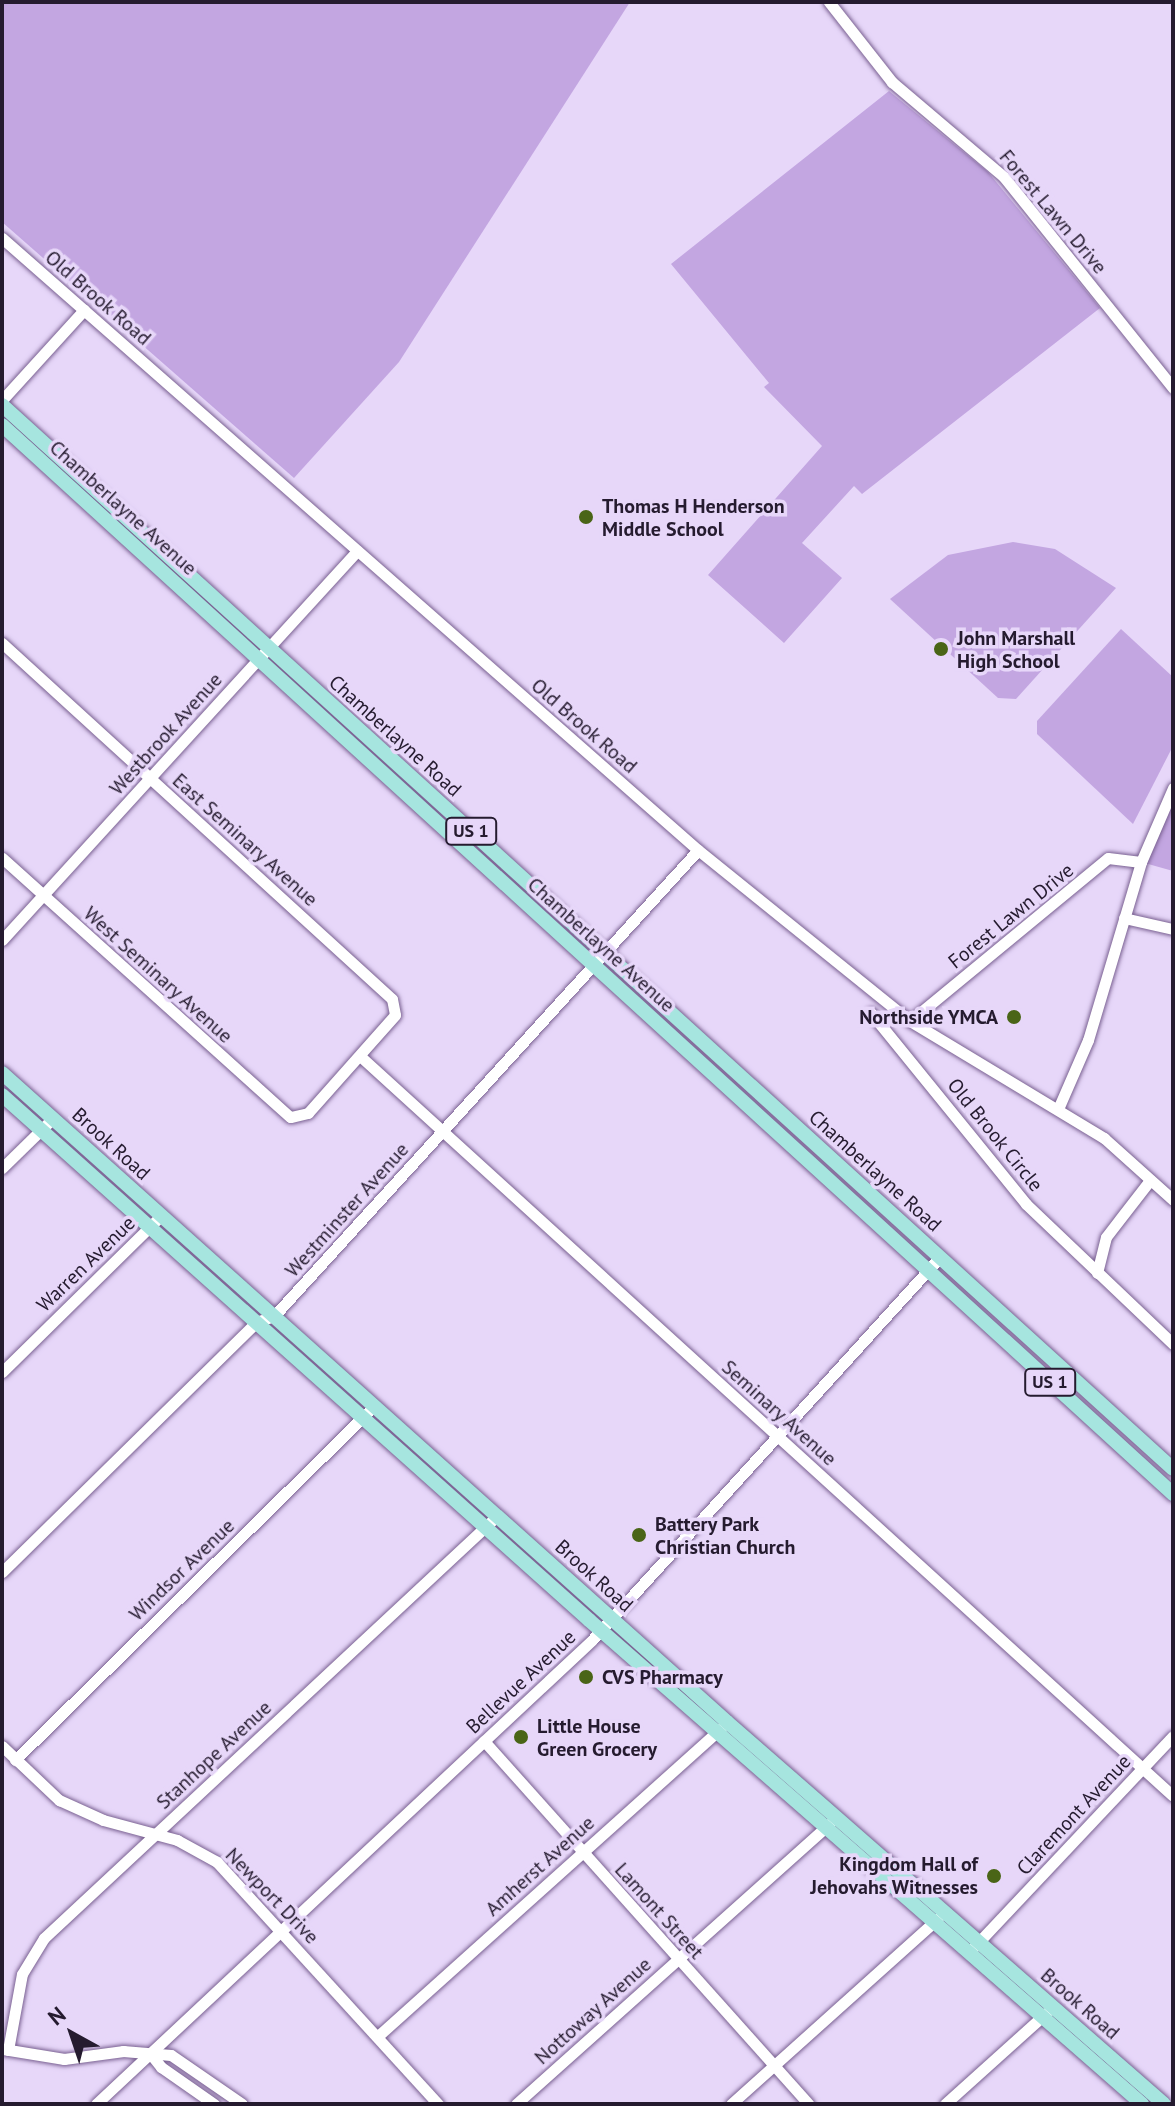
<!DOCTYPE html>
<style>
body{margin:0}
#map{position:relative;width:1175px;height:2106px;overflow:hidden;background:#e7d7f9;font-family:"PT Sans",sans-serif}
div>[style]{position:absolute}
[style*='--x']{left:calc(var(--x)*1px);top:calc(var(--y)*1px);width:calc(var(--w)*1px);rotate:calc(var(--a)*1deg)}
.green>*{inset:0;background:#c3a6e1}
.roads{filter:drop-shadow(0 0 2px #796091) drop-shadow(0 0 2px #796091)}
.minor>*{height:11px;margin:-5.5px;padding:0 5.5px;transform-origin:5.5px;border-radius:5.5px;background:#fff}
.major>*{height:14px;margin:-7px;padding:0 7px;transform-origin:7px;border-radius:7px;background:#a6e5df}
.dots>*{width:22px;height:22px;translate:-50% -50%;box-sizing:border-box;border:4px solid #e7d7f9;border-radius:50%}
span{translate:-50% -50%;white-space:nowrap;text-align:center;line-height:1.15;-webkit-text-stroke:7px #e7d7f9;paint-order:stroke}
.shield-label span{padding:2px 6px;background:#e7d7f9;border:2px solid;border-radius:6px;-webkit-text-stroke-width:0}
.shield-label{font-size:18px;color:#251b2f;font-weight:700}
.street-label{font-size:20px;color:#251b2f}
.poi-label{font-size:20px;color:#251b2f;font-weight:700}
.left{translate:0 -50%;text-align:left}
.right{translate:-100% -50%;text-align:right}
.frame{position:absolute;inset:0;border:4px solid #251b2f;pointer-events:none}
.north{position:absolute;left:32px;top:1994px;width:80px;height:80px;-webkit-text-stroke:6px #e7d7f9;paint-order:stroke;rotate:320deg;font-size:22px;font-weight:700;line-height:32px;text-align:center;color:#251b2f}
.north::after{content:'';display:block;margin:auto;width:28px;height:36px;background:#251b2f;clip-path:polygon(50% 0,100% 100%,50% 72%,0 100%)}
</style>
<div id="map">
<div class="green">
<div style="clip-path:polygon(2px 2px,630px 2px,399px 362px,294px 478px,2px 222px)"></div>
<div style="clip-path:polygon(889px 91px,988px 172px,1100px 308px,862px 494px,854px 486px,802px 543px,842px 578px,784px 643px,708px 575px,822px 446px,764px 387px,769px 383px,671px 264px)"></div>
<div style="clip-path:polygon(1013px 542px,1055px 549px,1116px 588px,1016px 699px,998px 698px,890px 599px,948px 555px)"></div>
<div style="clip-path:polygon(1121px 629px,1173px 677px,1173px 746px,1133px 824px,1037px 734px,1037px 721px)"></div>
<div style="clip-path:polygon(1173px 788px,1173px 871px,1141px 862px)"></div>
</div>
<div class="roads">
<div class="minor">
<div style="--x:829;--y:2;--w:102;--a:51.8"></div>
<div style="--x:892;--y:82;--w:147;--a:40.3"></div>
<div style="--x:1004;--y:177;--w:270;--a:51.3"></div>
<div style="--x:2;--y:238;--w:927;--a:41.33"></div>
<div style="--x:698;--y:850;--w:272;--a:38.9"></div>
<div style="--x:910;--y:1021;--w:227;--a:31.1"></div>
<div style="--x:1104;--y:1138;--w:93;--a:41.9"></div>
<div style="--x:2;--y:400;--w:122;--a:-47.7"></div>
<div style="--x:2;--y:643;--w:528;--a:42.39"></div>
<div style="--x:392;--y:999;--w:16;--a:79"></div>
<div style="--x:395;--y:1015;--w:131;--a:131.6"></div>
<div style="--x:308;--y:1113;--w:18;--a:167"></div>
<div style="--x:290;--y:1117;--w:387;--a:-138"></div>
<div style="--x:1124;--y:918;--w:50;--a:12.7"></div>
<div style="--x:2;--y:940;--w:527;--a:-47.62"></div>
<div style="--x:871;--y:1013;--w:246;--a:50.9"></div>
<div style="--x:1026;--y:1204;--w:203;--a:43.6"></div>
<div style="--x:910;--y:1021;--w:256;--a:-39.5"></div>
<div style="--x:1108;--y:858;--w:33;--a:7"></div>
<div style="--x:360;--y:1056;--w:1099;--a:42.31"></div>
<div style="--x:1058;--y:1109;--w:75;--a:-66.5"></div>
<div style="--x:1088;--y:1040;--w:186;--a:-73.4"></div>
<div style="--x:1141;--y:862;--w:81;--a:-66.6"></div>
<div style="--x:2;--y:1168;--w:71;--a:-44.4"></div>
<div style="--x:1097;--y:1273;--w:37;--a:-76"></div>
<div style="--x:1106;--y:1237;--w:72;--a:-52.3"></div>
<div style="--x:2;--y:1372;--w:223;--a:-44.5"></div>
<div style="--x:2;--y:1572;--w:356;--a:-44.5"></div>
<div style="--x:256;--y:1322;--w:19;--a:-18"></div>
<div style="--x:274;--y:1316;--w:630;--a:-47.7"></div>
<div style="--x:484;--y:1741;--w:487;--a:48.2"></div>
<div style="--x:2;--y:1746;--w:79;--a:43.5"></div>
<div style="--x:59;--y:1800;--w:48;--a:24.4"></div>
<div style="--x:103;--y:1820;--w:77;--a:15.1"></div>
<div style="--x:177;--y:1840;--w:46;--a:28.8"></div>
<div style="--x:217;--y:1862;--w:328;--a:47.6"></div>
<div style="--x:15;--y:1760;--w:504;--a:-44.6"></div>
<div style="--x:973;--y:1948;--w:291;--a:-46.7"></div>
<div style="--x:378;--y:2036;--w:461;--a:-41.9"></div>
<div style="--x:3;--y:2049;--w:62;--a:9.3"></div>
<div style="--x:64;--y:2059;--w:60;--a:-7.7"></div>
<div style="--x:123;--y:2051;--w:48;--a:4.8"></div>
<div style="--x:171;--y:2055;--w:86;--a:34.6"></div>
<div style="--x:8;--y:2050;--w:77;--a:-79.6"></div>
<div style="--x:22;--y:1974;--w:42;--a:-58.6"></div>
<div style="--x:44;--y:1938;--w:619;--a:-42.97"></div>
<div style="--x:150;--y:2053;--w:18;--a:52"></div>
<div style="--x:161;--y:2067;--w:65;--a:34.9"></div>
<div style="--x:96;--y:2104;--w:679;--a:-43.09"></div>
<div style="--x:592;--y:1640;--w:517;--a:-47.74"></div>
<div style="--x:516;--y:2104;--w:421;--a:-41.8"></div>
<div style="--x:731;--y:2104;--w:278;--a:-41.9"></div>
<div style="--x:945;--y:2104;--w:137;--a:-42"></div>
</div>
<div class="major">
<div style="--x:2;--y:405;--w:1582;--a:42.26"></div>
<div style="--x:2;--y:425;--w:1586;--a:42.39"></div>
<div style="--x:2;--y:1073;--w:973;--a:41.83"></div>
<div style="--x:727;--y:1722;--w:580;--a:41.16"></div>
<div style="--x:2;--y:1095;--w:788;--a:41.81"></div>
<div style="--x:589;--y:1620;--w:735;--a:41.19"></div>
</div>
</div>
<div class="dots">
<div style="left:586px;top:517px;background:#4a6517"></div>
<div style="left:941px;top:649px;background:#4a6517"></div>
<div style="left:1014px;top:1017px;background:#4a6517"></div>
<div style="left:639px;top:1535px;background:#4a6517"></div>
<div style="left:586px;top:1677px;background:#4a6517"></div>
<div style="left:521px;top:1737px;background:#4a6517"></div>
<div style="left:994px;top:1876px;background:#4a6517"></div>
</div>
<div class="shield-label">
<span style="left:471px;top:831px">US 1</span>
<span style="left:1050px;top:1382px">US 1</span>
</div>
<div class="street-label">
<span style="left:1053px;top:212px;rotate:50deg">Forest Lawn Drive</span>
<span style="left:98px;top:298px;rotate:41deg">Old Brook Road</span>
<span style="left:123px;top:508px;rotate:42deg">Chamberlayne Avenue</span>
<span style="left:584px;top:726px;rotate:41deg">Old Brook Road</span>
<span style="left:166px;top:734px;rotate:-48deg">Westbrook Avenue</span>
<span style="left:395px;top:736px;rotate:42deg">Chamberlayne Road</span>
<span style="left:245px;top:840px;rotate:42deg">East Seminary Avenue</span>
<span style="left:1011px;top:916px;rotate:-39deg">Forest Lawn Drive</span>
<span style="left:601px;top:945px;rotate:42deg">Chamberlayne Avenue</span>
<span style="left:158px;top:975px;rotate:42deg">West Seminary Avenue</span>
<span style="left:995px;top:1135px;rotate:51deg">Old Brook Circle</span>
<span style="left:111px;top:1144px;rotate:42deg">Brook Road</span>
<span style="left:875px;top:1171px;rotate:42deg">Chamberlayne Road</span>
<span style="left:347px;top:1210px;rotate:-48deg">Westminster Avenue</span>
<span style="left:86px;top:1264px;rotate:-44deg">Warren Avenue</span>
<span style="left:779px;top:1413px;rotate:42deg">Seminary Avenue</span>
<span style="left:182px;top:1570px;rotate:-44deg">Windsor Avenue</span>
<span style="left:594px;top:1576px;rotate:42deg">Brook Road</span>
<span style="left:521px;top:1682px;rotate:-43deg">Bellevue Avenue</span>
<span style="left:214px;top:1755px;rotate:-43deg">Stanhope Avenue</span>
<span style="left:1074px;top:1815px;rotate:-47deg">Claremont Avenue</span>
<span style="left:540px;top:1866px;rotate:-42deg">Amherst Avenue</span>
<span style="left:272px;top:1896px;rotate:46deg">Newport Drive</span>
<span style="left:659px;top:1911px;rotate:48deg">Lamont Street</span>
<span style="left:1080px;top:2004px;rotate:41deg">Brook Road</span>
<span style="left:593px;top:2011px;rotate:-42deg">Nottoway Avenue</span>
</div>
<div class="poi-label">
<span class="left" style="left:602px;top:518px">Thomas H Henderson<br>Middle School</span>
<span class="left" style="left:957px;top:650px">John Marshall<br>High School</span>
<span class="right" style="left:998px;top:1017px">Northside YMCA</span>
<span class="left" style="left:655px;top:1536px">Battery Park<br>Christian Church</span>
<span class="left" style="left:602px;top:1677px">CVS Pharmacy</span>
<span class="left" style="left:537px;top:1738px">Little House<br>Green Grocery</span>
<span class="right" style="left:978px;top:1876px">Kingdom Hall of<br>Jehovahs Witnesses</span>
</div>
<div class="frame"></div>
<div class="north">N</div>
</div>
